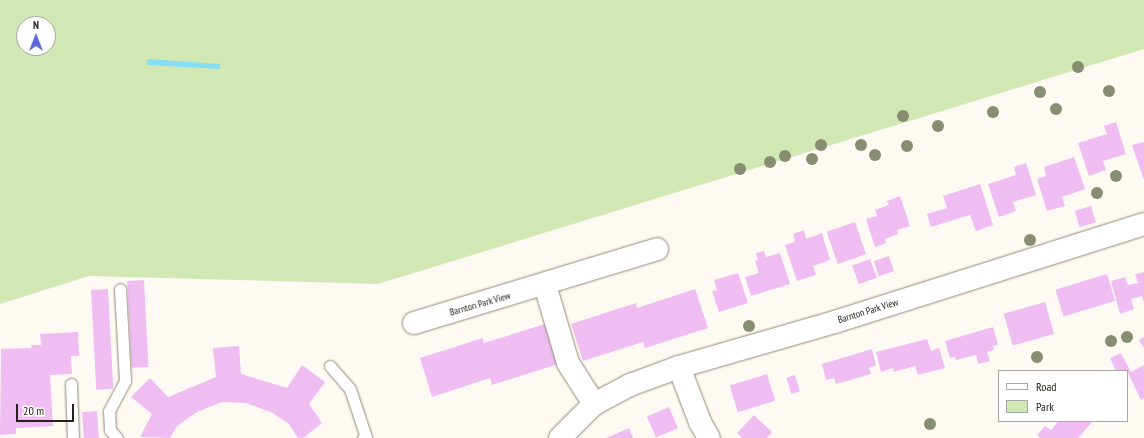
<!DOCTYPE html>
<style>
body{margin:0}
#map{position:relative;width:1144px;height:438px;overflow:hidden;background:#fefaf3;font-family:"PT Sans Narrow",sans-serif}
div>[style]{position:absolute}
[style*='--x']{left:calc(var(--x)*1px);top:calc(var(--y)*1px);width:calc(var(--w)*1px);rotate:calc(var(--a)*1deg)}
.green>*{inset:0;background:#d2e8b4}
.water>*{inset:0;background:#85def4}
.building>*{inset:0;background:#efbdf2;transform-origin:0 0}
.roads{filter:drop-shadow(0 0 1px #928978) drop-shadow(0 0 1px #928978)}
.lane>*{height:11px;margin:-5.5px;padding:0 5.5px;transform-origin:5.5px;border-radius:5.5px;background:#fff}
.street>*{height:22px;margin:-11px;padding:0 11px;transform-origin:11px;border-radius:11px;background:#fff}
.trees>*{width:12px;height:12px;margin:-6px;border-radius:50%;background:#868d70}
span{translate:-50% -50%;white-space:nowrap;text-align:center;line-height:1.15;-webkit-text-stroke:3px #fff;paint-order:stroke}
.street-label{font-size:10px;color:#25221b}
.legend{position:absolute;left:998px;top:370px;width:130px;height:52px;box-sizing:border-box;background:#fff;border:1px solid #a8a7a4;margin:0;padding:5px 7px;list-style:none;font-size:12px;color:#25221b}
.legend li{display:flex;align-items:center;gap:8px;height:20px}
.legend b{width:20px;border:1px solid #a8a7a4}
.north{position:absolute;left:16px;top:16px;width:40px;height:40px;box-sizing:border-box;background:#fff;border:1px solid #a8a7a4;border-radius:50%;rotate:0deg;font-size:11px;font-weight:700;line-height:16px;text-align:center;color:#25221b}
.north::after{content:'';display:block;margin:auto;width:14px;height:18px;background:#5968df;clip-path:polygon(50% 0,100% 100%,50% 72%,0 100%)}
.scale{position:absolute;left:16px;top:404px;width:58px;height:18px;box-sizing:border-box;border:2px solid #25221b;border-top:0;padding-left:5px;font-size:12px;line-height:14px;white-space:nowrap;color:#25221b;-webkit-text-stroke:3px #fff;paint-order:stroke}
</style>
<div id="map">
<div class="green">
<div style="clip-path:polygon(evenodd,0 0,1144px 0,1144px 49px,378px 284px,89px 276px,0 304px,0 0,24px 24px,48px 24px,48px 48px,24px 48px,24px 24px)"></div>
</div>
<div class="water">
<div style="clip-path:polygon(147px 59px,220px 64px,220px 69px,147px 65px)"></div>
</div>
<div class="building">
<div style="clip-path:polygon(1116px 122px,1126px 154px,1103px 161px,1106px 170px,1089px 176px,1078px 143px,1107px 134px,1104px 126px)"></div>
<div style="clip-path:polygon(1144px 142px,1144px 180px,1132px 145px)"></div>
<div style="clip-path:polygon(1074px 157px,1085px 189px,1062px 197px,1065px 206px,1047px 211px,1037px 179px,1046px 176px,1044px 167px)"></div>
<div style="clip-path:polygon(1026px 163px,1036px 195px,1013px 202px,1016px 211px,999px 217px,988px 184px,1016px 175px,1014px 167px)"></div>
<div style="clip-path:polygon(980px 184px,993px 225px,976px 231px,970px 215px,931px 227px,927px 214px,947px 208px,943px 196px)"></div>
<div style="clip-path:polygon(900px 196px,910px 226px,897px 230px,898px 234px,885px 239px,886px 243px,875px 247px,866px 219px,877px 216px,875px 210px,889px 205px,887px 201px)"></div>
<div style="left:1091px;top:206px;width:17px;height:17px;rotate:73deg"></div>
<div style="left:855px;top:222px;width:34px;height:30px;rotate:71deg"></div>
<div style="clip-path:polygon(804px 230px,806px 239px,822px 233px,830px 260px,813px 266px,816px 275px,797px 281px,785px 245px,795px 242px,793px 234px)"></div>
<div style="clip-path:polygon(764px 251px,766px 257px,780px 253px,790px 284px,751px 296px,745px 277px,759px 273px,755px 261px,758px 260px,756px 253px)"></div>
<div style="left:889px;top:256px;width:16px;height:16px;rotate:72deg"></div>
<div style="left:870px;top:259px;width:20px;height:19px;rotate:70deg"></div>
<div style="clip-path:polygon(1144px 272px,1144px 303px,1142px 296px,1131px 299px,1134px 309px,1120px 314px,1111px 281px,1125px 277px,1128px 285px,1138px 283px,1135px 274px)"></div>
<div style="clip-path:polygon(738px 273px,748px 303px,719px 312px,712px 291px,717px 290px,714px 280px)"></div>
<div style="left:1107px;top:274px;width:28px;height:54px;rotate:73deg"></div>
<div style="left:144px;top:280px;width:87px;height:17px;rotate:87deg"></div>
<div style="left:108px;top:289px;width:100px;height:17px;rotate:87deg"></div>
<div style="clip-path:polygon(695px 289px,708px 328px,645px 348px,643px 342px,583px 361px,571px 324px,636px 303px,637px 308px)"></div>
<div style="left:1045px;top:302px;width:33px;height:43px;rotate:74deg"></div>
<div style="clip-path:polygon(545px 324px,558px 364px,492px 385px,490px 378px,432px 397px,420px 358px,483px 338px,484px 343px)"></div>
<div style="clip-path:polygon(993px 327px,998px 345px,993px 346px,994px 350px,987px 352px,990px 361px,978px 364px,976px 355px,956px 360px,955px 357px,950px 358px,945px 341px)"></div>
<div style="clip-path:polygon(78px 332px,79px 356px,71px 356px,72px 374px,50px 375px,53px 426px,16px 428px,16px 434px,0 435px,1px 349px,32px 348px,31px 345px,41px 345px,40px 334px)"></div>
<div style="clip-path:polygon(1144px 337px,1144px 348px,1139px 340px)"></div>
<div style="clip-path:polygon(927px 339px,931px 351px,939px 348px,945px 368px,918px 375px,915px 366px,894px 372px,893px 368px,881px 372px,876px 352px)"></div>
<div style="clip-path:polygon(239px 346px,241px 374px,287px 388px,302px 365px,325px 382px,309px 404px,322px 423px,303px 438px,298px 438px,289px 424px,271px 412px,246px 403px,222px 402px,197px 412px,177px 426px,170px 438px,140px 437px,152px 414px,131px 397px,150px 378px,168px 397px,216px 377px,213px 348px)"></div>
<div style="clip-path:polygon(872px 349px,876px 365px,869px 368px,871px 374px,836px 384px,834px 378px,826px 380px,822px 364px)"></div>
<div style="clip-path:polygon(1121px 353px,1131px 372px,1144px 365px,1144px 398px,1141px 400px,1127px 371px,1116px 371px,1110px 358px)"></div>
<div style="left:767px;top:374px;width:28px;height:39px;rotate:73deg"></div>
<div style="left:795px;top:375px;width:17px;height:9px;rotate:73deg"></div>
<div style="left:669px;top:407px;width:23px;height:24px;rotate:67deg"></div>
<div style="left:97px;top:411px;width:27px;height:15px;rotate:86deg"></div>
<div style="clip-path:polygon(754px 415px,772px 432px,767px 438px,742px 438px,737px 433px)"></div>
<div style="clip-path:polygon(1055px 421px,1093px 421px,1078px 438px,1041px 438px,1037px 435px,1045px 426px,1051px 430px,1057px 423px)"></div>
<div style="clip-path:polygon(629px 428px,633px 438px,606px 438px)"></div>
</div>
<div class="roads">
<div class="lane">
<div style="--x:330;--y:366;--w:30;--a:49"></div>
<div style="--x:350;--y:389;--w:51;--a:71.6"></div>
<div style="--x:366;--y:437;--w:3;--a:162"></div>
<div style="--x:71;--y:384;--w:54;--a:87.9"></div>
<div style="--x:117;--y:438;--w:11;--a:-131"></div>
<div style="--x:110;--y:430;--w:19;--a:-93"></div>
<div style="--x:109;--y:411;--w:34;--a:-62"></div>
<div style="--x:125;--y:381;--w:92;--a:-93.1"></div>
</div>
<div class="street">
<div style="--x:545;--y:285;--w:81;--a:73.6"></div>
<div style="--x:568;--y:363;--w:49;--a:57.6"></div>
<div style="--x:414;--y:323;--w:254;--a:-16.9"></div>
<div style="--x:679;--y:367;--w:59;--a:69.1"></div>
<div style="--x:700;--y:422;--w:18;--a:61"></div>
<div style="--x:560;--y:438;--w:48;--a:-45"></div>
<div style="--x:594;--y:404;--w:41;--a:-27.8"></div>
<div style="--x:630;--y:385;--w:52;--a:-20.2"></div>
<div style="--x:679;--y:367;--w:162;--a:-16.1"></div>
<div style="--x:835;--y:322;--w:324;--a:-17.6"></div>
</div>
</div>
<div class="trees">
<div style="left:1078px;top:67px"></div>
<div style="left:1109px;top:91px"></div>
<div style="left:1040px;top:92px"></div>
<div style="left:1056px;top:109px"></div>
<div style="left:993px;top:112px"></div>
<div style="left:903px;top:116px"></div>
<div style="left:938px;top:126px"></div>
<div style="left:821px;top:145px"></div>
<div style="left:861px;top:145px"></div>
<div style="left:907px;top:146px"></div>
<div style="left:875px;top:155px"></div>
<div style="left:785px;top:156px"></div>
<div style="left:812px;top:159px"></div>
<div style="left:770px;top:162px"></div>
<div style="left:740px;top:169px"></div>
<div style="left:1116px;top:176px"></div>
<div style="left:1097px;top:193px"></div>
<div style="left:1030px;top:240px"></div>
<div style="left:749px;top:326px"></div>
<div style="left:1127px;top:337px"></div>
<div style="left:1111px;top:341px"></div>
<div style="left:1037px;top:357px"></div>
<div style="left:930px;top:424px"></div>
</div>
<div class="street-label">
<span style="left:480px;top:304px;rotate:-16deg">Barnton Park View</span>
<span style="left:868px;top:311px;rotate:-17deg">Barnton Park View</span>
</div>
<ul class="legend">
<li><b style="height:5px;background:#fff"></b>Road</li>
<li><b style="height:11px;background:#d2e8b4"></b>Park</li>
</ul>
<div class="north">N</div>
<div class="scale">20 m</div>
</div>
